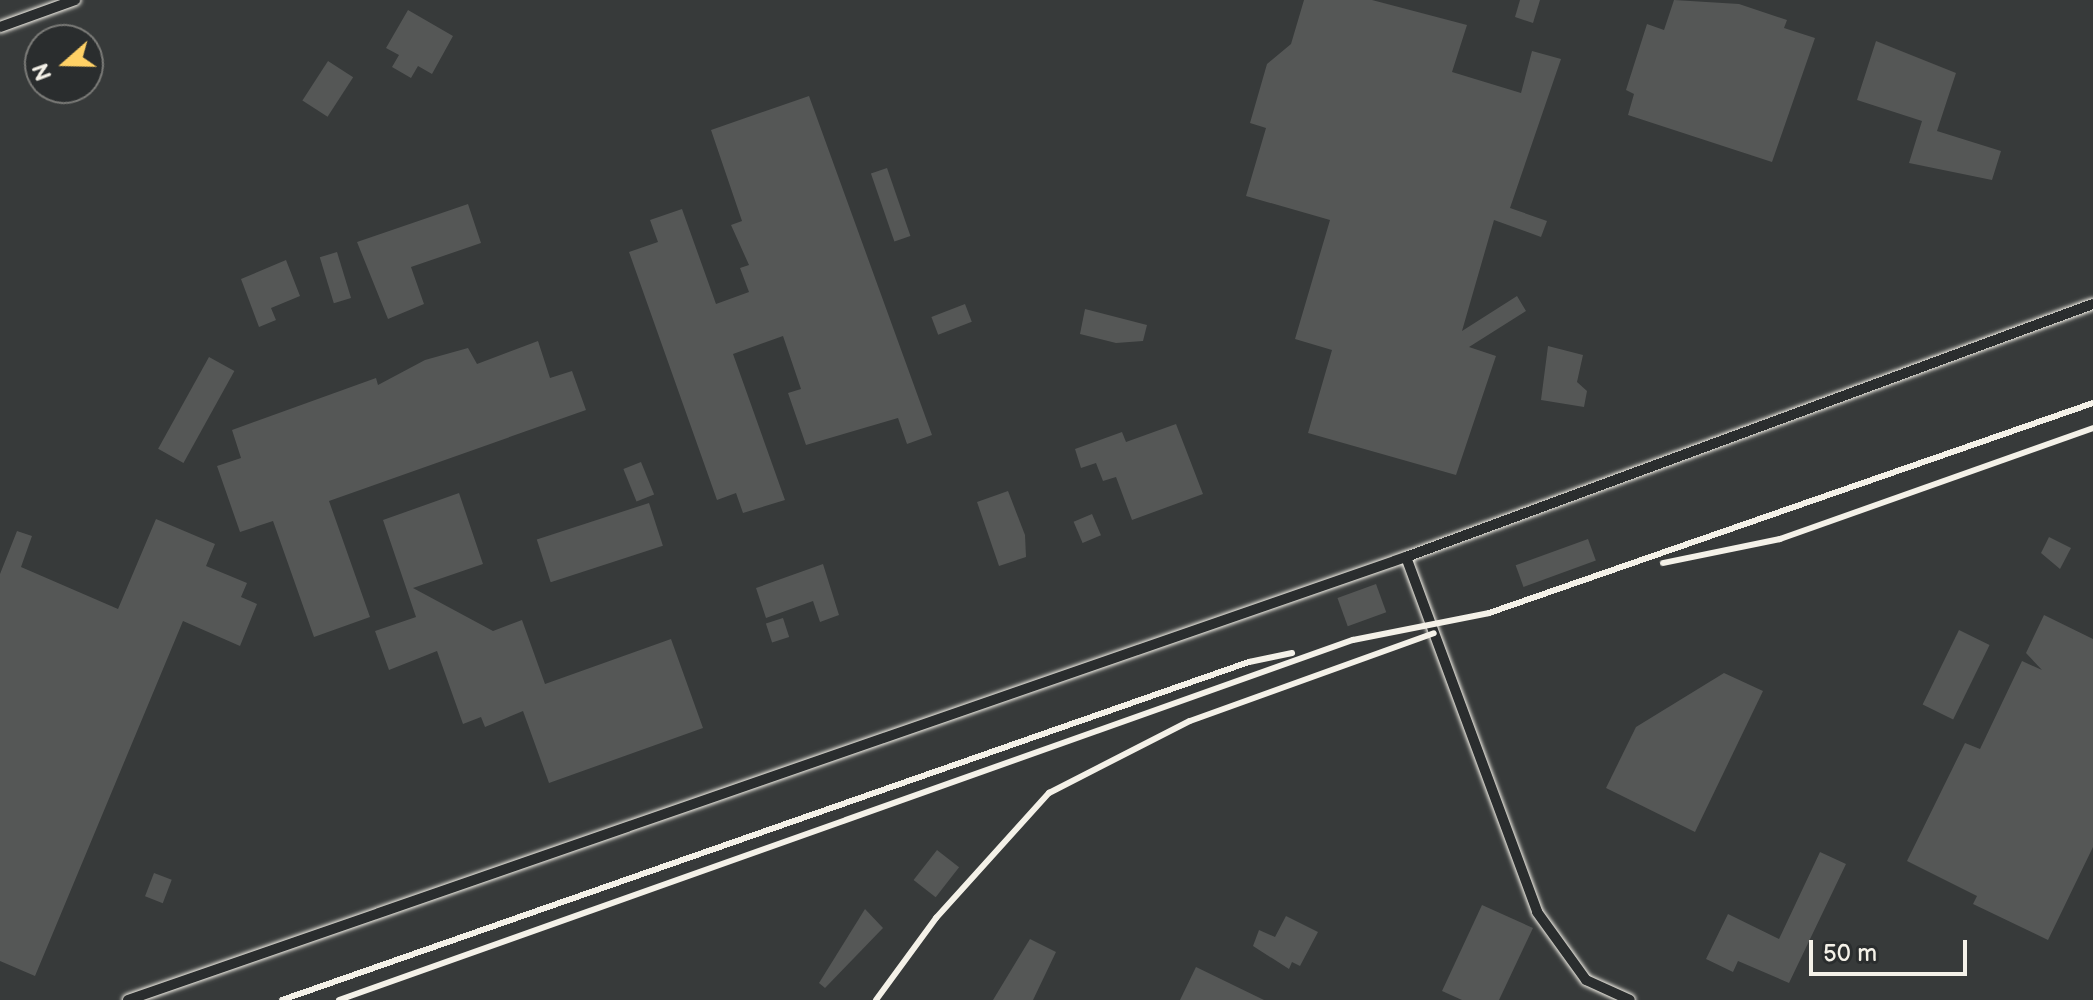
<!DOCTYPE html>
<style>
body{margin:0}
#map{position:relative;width:2093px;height:1000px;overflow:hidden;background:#2a2d2e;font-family:"Balsamiq Sans",sans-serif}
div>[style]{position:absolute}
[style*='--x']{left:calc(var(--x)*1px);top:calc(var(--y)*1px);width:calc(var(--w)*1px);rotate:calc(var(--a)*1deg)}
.built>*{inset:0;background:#373a3a}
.building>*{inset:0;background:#555756;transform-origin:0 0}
.roads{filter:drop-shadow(0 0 2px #f4f1e8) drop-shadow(0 0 2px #f4f1e8)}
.service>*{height:10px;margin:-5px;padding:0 5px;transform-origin:5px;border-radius:5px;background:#2a2d2e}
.rail>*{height:6px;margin:-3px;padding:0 3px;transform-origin:3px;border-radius:3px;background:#f4f1e8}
span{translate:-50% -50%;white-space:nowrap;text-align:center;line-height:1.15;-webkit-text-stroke:6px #2a2d2e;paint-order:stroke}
.north{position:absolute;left:24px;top:24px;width:80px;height:80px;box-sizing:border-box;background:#2a2d2e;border:2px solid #7b7b78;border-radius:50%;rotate:250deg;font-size:22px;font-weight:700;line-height:32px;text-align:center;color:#f4f1e8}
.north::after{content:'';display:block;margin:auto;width:28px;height:36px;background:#ffd166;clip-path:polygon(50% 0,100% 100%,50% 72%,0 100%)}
.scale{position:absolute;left:1809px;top:940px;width:158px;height:36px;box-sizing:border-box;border:4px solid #f4f1e8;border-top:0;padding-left:10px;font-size:24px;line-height:28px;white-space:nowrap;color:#f4f1e8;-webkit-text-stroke:6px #2a2d2e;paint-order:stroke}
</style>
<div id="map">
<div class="built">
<div style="clip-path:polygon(evenodd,0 0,2093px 0,2093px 1000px,0 1000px,0 0,40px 40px,88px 40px,88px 88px,40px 88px,40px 40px)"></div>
</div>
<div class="building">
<div style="clip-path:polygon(1304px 0,1372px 0,1467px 25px,1452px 72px,1521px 93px,1532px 51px,1561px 59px,1510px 208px,1547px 221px,1541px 237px,1494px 220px,1462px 331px,1517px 296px,1526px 311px,1469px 347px,1496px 356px,1456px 475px,1308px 433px,1332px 350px,1295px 339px,1330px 220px,1246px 196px,1266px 128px,1250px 123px,1267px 64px,1291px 44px)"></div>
<div style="clip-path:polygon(1520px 0,1540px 0,1533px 23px,1515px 17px)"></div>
<div style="clip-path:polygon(1674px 0,1739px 4px,1787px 20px,1784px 28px,1815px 38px,1772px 162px,1628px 115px,1634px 94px,1626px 90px,1647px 24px,1664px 30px)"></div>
<div style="clip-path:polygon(408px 10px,453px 36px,432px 74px,418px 66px,411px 78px,392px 67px,399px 55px,386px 48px)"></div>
<div style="clip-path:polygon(1876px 41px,1956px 73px,1937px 131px,2001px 151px,1992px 180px,1909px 163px,1922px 121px,1857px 100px)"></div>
<div style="left:328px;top:61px;width:30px;height:47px;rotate:33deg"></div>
<div style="clip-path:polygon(809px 96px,932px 435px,907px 444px,898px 418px,806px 445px,788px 393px,801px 389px,783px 336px,733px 354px,785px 500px,743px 513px,736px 493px,717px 500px,629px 252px,658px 242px,650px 220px,682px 209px,716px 304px,749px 292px,740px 268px,749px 265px,731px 225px,742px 221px,711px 130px)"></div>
<div style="left:887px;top:168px;width:72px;height:17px;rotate:71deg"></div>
<div style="clip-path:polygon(468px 204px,481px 243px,411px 267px,424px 304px,388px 319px,357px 242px)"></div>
<div style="left:337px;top:252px;width:48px;height:18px;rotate:73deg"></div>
<div style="clip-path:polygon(286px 260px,300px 296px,271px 308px,276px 320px,259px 327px,241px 279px)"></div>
<div style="left:965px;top:304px;width:19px;height:36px;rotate:69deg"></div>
<div style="clip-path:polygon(1085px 309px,1147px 325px,1143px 341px,1116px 343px,1080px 334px)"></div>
<div style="clip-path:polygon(538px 341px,550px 378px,572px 371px,586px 410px,329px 501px,370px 617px,314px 637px,273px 521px,240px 532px,217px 466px,241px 458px,232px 430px,376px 378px,378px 385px,425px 360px,468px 348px,477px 364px)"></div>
<div style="clip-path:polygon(1548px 346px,1583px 355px,1577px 382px,1587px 391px,1584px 407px,1541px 400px)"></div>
<div style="left:209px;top:357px;width:29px;height:105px;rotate:29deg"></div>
<div style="clip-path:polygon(1176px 424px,1203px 494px,1132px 520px,1116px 477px,1103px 481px,1096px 463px,1081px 468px,1075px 449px,1122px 432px,1126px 442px)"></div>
<div style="left:641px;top:462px;width:35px;height:19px;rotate:68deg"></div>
<div style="clip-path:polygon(1008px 491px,1025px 535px,1026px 557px,999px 566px,977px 502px)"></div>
<div style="clip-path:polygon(459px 493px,483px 564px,413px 588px,493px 631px,522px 620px,545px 684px,671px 639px,703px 728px,549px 783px,523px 711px,485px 727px,481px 717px,463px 724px,437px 651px,389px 670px,375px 631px,416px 617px,383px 520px)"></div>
<div style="left:649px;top:503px;width:45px;height:118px;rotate:72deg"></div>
<div style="left:1092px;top:514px;width:23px;height:20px;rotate:67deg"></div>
<div style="clip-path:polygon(156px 519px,215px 544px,206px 566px,247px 583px,241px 597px,257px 604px,240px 646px,183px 621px,35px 976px,0 961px,0 574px,17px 531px,32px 536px,21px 567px,118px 609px)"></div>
<div style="clip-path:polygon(2049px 537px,2071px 548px,2060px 569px,2041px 553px)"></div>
<div style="left:1588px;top:539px;width:23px;height:77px;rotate:70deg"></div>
<div style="clip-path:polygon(823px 564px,839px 615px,820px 622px,813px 601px,766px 618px,756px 588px)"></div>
<div style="left:1376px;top:584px;width:30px;height:41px;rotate:70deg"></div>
<div style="clip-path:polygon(2044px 615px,2093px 639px,2093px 847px,2048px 940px,1973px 904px,1977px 896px,1907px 861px,1965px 743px,1980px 749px,2022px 661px,2042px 670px,2026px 653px)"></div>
<div style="left:783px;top:618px;width:20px;height:18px;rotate:72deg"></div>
<div style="left:1959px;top:630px;width:34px;height:83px;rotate:26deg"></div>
<div style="clip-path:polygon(1724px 673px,1763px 691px,1695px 832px,1606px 788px,1636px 727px)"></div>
<div style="left:937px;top:850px;width:28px;height:38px;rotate:38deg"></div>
<div style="clip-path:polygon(1820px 852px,1846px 864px,1789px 983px,1738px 961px,1733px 972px,1706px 959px,1728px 914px,1779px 939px)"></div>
<div style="left:154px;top:873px;width:19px;height:25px;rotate:21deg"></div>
<div style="clip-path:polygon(1482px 905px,1533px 928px,1499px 1000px,1462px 1000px,1442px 991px)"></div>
<div style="clip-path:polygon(865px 909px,883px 928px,825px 988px,819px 983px)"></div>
<div style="clip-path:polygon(1286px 916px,1318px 932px,1300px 966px,1292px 962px,1289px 969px,1253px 946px,1259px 930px,1275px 937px)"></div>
<div style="clip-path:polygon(1030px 939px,1056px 952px,1033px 1000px,993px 1000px)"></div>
<div style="clip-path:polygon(1196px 967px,1264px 1000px,1180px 1000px)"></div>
</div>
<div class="roads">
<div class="service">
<div style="--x:0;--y:27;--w:80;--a:-19.8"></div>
<div style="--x:1406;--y:557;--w:378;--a:69.7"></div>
<div style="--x:1537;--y:912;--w:84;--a:54.2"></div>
<div style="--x:1586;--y:980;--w:48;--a:24.4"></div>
<div style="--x:128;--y:1000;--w:1353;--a:-19.12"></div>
<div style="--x:1406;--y:557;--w:732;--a:-20.22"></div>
</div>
</div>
<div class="rail">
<div style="--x:1663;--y:563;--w:119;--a:-11.6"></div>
<div style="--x:1780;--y:539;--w:332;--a:-19.5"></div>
<div style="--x:282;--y:1000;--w:1024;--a:-19.27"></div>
<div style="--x:1249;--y:662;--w:44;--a:-11.8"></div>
<div style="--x:339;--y:1000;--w:1076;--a:-19.55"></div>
<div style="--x:1353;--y:640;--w:139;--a:-11.2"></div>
<div style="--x:1489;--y:613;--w:639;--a:-19.17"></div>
<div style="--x:876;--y:1000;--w:102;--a:-53.8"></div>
<div style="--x:936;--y:918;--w:169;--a:-47.9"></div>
<div style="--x:1049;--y:793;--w:158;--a:-27.1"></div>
<div style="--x:1190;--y:721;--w:259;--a:-19.8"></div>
</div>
<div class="north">N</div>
<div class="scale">50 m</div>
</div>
